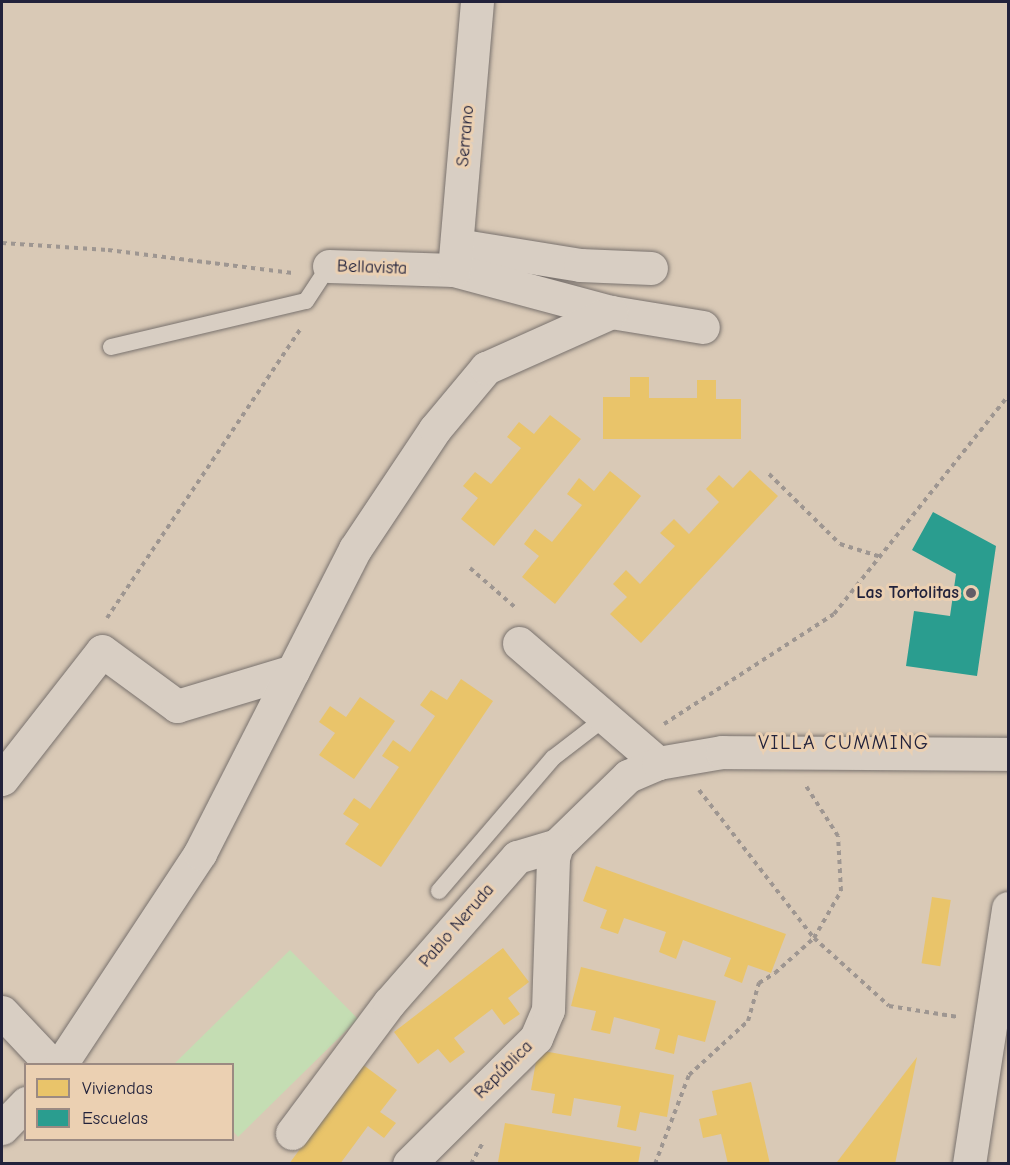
<!DOCTYPE html>
<meta charset="utf-8">
<style>
body{margin:0}
#map{position:relative;width:1010px;height:1165px;overflow:hidden;background:#d9c9b6;font-family:"Comic Neue",sans-serif}
div>[style]{position:absolute}
[style*='--x']{left:calc(var(--x)*1px);top:calc(var(--y)*1px);width:calc(var(--w)*1px);rotate:calc(var(--a)*1deg)}
.green>*{inset:0;background:#c4ddb3}
.homes>*{inset:0;background:#e9c46a;transform-origin:0 0}
.schools>*{inset:0;background:#2a9d8f}
.path>*{height:4px;margin-top:-2px;transform-origin:0;background:repeating-linear-gradient(90deg,#9e9691 0 4.5px,transparent 0 9px)}
.roads{filter:drop-shadow(0 0 2px #79726e) drop-shadow(0 0 2px #79726e)}
.lane>*{height:16px;margin:-8px;padding:0 8px;transform-origin:8px;border-radius:8px;background:#d8cec3}
.street>*{height:33px;margin:-16.5px;padding:0 16.5px;transform-origin:16.5px;border-radius:16.5px;background:#d8cec3}
.secondary>*{height:33px;margin:-16.5px;padding:0 16.5px;transform-origin:16.5px;border-radius:16.5px;background:#d8cec3}
.dots>*{width:16px;height:16px;translate:-50% -50%;box-sizing:border-box;border:3px solid #ebd0b2;border-radius:50%}
span{translate:-50% -50%;white-space:nowrap;text-align:center;line-height:1.15;-webkit-text-stroke:6px #ebd0b2;paint-order:stroke}
.street-label{font-size:18px;color:#22223b}
.poi-label{font-size:18px;color:#22223b;font-weight:700}
.right{translate:-100% -50%;text-align:right}
.neighbourhood-label{font-size:20px;color:#22223b;letter-spacing:1.5px}
.frame{position:absolute;inset:0;border:3px solid #22223b;pointer-events:none}
.legend{position:absolute;left:24px;top:1063px;width:210px;height:78px;box-sizing:border-box;background:#ebd0b2;border:2px solid #9b8a82;margin:0;padding:8px 10px;list-style:none;font-size:18px;color:#22223b}
.legend li{display:flex;align-items:center;gap:12px;height:30px}
.legend b{width:30px;border:2px solid #9b8a82}
</style>
<div id="map">
<div class="green">
<div style="clip-path:polygon(290px 950px,358px 1019px,238px 1137px,233px 1131px,232px 1064px,174px 1064px)"></div>
</div>
<div class="homes">
<div style="clip-path:polygon(630px 377px,649px 377px,649px 398px,697px 398px,697px 380px,716px 380px,716px 399px,741px 399px,741px 439px,603px 439px,603px 397px,630px 397px)"></div>
<div style="clip-path:polygon(550px 415px,581px 439px,494px 546px,461px 519px,478px 498px,463px 486px,475px 472px,491px 484px,521px 448px,507px 437px,519px 422px,534px 434px)"></div>
<div style="clip-path:polygon(750px 470px,778px 496px,641px 643px,610px 614px,627px 597px,613px 584px,626px 570px,640px 584px,675px 546px,660px 533px,674px 519px,689px 534px,719px 502px,706px 489px,719px 475px,733px 488px)"></div>
<div style="clip-path:polygon(610px 471px,641px 496px,555px 604px,522px 577px,539px 556px,524px 544px,535px 529px,552px 542px,582px 505px,567px 494px,579px 478px,594px 491px)"></div>
<div style="clip-path:polygon(461px 679px,493px 701px,381px 867px,345px 844px,359px 824px,343px 814px,354px 798px,370px 809px,399px 767px,382px 756px,393px 740px,410px 752px,435px 716px,420px 705px,431px 690px,447px 700px)"></div>
<div style="clip-path:polygon(360px 697px,395px 721px,354px 779px,319px 755px,335px 733px,319px 722px,330px 706px,346px 717px)"></div>
<div style="clip-path:polygon(596px 866px,786px 934px,771px 973px,748px 965px,742px 983px,724px 976px,731px 958px,683px 940px,676px 959px,659px 952px,666px 932px,624px 918px,618px 934px,600px 928px,607px 910px,583px 901px)"></div>
<div style="left:932px;top:897px;width:19px;height:67px;rotate:9deg"></div>
<div style="clip-path:polygon(503px 948px,529px 982px,508px 998px,520px 1014px,504px 1025px,492px 1009px,454px 1038px,465px 1052px,450px 1063px,438px 1049px,418px 1064px,394px 1032px)"></div>
<div style="clip-path:polygon(581px 967px,716px 1001px,705px 1042px,678px 1035px,674px 1054px,655px 1049px,660px 1029px,614px 1017px,610px 1034px,591px 1030px,596px 1011px,571px 1006px)"></div>
<div style="clip-path:polygon(538px 1050px,674px 1075px,667px 1117px,640px 1112px,636px 1131px,617px 1127px,621px 1106px,574px 1098px,571px 1116px,552px 1113px,555px 1094px,531px 1090px)"></div>
<div style="clip-path:polygon(917px 1057px,895px 1164px,837px 1162px)"></div>
<div style="clip-path:polygon(362px 1064px,397px 1090px,380px 1112px,396px 1123px,384px 1138px,368px 1126px,340px 1164px,289px 1164px)"></div>
<div style="clip-path:polygon(751px 1082px,770px 1164px,728px 1164px,721px 1134px,703px 1138px,699px 1119px,717px 1115px,712px 1091px)"></div>
<div style="clip-path:polygon(505px 1123px,641px 1147px,638px 1164px,498px 1162px)"></div>
</div>
<div class="schools">
<div style="clip-path:polygon(933px 512px,996px 546px,977px 676px,906px 666px,914px 611px,950px 616px,956px 574px,912px 550px)"></div>
</div>
<div class="path">
<div style="--x:2;--y:243;--w:106;--a:3.8"></div>
<div style="--x:108;--y:250;--w:186;--a:7.1"></div>
<div style="--x:769;--y:474;--w:100;--a:44.6"></div>
<div style="--x:840;--y:544;--w:43;--a:17.6"></div>
<div style="--x:470;--y:568;--w:62;--a:41.1"></div>
<div style="--x:107;--y:618;--w:347;--a:-56.2"></div>
<div style="--x:664;--y:724;--w:202;--a:-32.9"></div>
<div style="--x:834;--y:614;--w:279;--a:-51.4"></div>
<div style="--x:699;--y:790;--w:187;--a:52.2"></div>
<div style="--x:814;--y:938;--w:101;--a:42.2"></div>
<div style="--x:889;--y:1006;--w:70;--a:9.1"></div>
<div style="--x:471;--y:1164;--w:26;--a:-61"></div>
<div style="--x:655;--y:1164;--w:95;--a:-69.1"></div>
<div style="--x:689;--y:1075;--w:80;--a:-42.5"></div>
<div style="--x:748;--y:1021;--w:40;--a:-74"></div>
<div style="--x:759;--y:983;--w:19;--a:-32"></div>
<div style="--x:775;--y:973;--w:52;--a:-41.9"></div>
<div style="--x:814;--y:938;--w:54;--a:-60.1"></div>
<div style="--x:841;--y:891;--w:55;--a:-93.1"></div>
<div style="--x:838;--y:836;--w:59;--a:-122.6"></div>
</div>
<div class="roads">
<div class="lane">
<div style="--x:111;--y:347;--w:200;--a:-13.3"></div>
<div style="--x:306;--y:301;--w:42;--a:-56.7"></div>
<div style="--x:439;--y:891;--w:175;--a:-49.4"></div>
<div style="--x:553;--y:758;--w:66;--a:-37.6"></div>
</div>
<div class="street">
<div style="--x:457;--y:245;--w:125;--a:9.2"></div>
<div style="--x:580;--y:265;--w:71;--a:2.4"></div>
<div style="--x:329;--y:266;--w:125;--a:1.8"></div>
<div style="--x:454;--y:270;--w:163;--a:15"></div>
<div style="--x:611;--y:312;--w:93;--a:9.3"></div>
<div style="--x:454;--y:270;--w:269;--a:-85.1"></div>
<div style="--x:519;--y:643;--w:184;--a:40.8"></div>
<div style="--x:2;--y:779;--w:162;--a:-52"></div>
<div style="--x:102;--y:651;--w:93;--a:36.3"></div>
<div style="--x:177;--y:706;--w:121;--a:-16.8"></div>
<div style="--x:2;--y:1012;--w:71;--a:46.7"></div>
<div style="--x:61;--y:1064;--w:253;--a:-56.6"></div>
<div style="--x:200;--y:853;--w:341;--a:-63"></div>
<div style="--x:355;--y:549;--w:144;--a:-56.3"></div>
<div style="--x:435;--y:429;--w:80;--a:-50.1"></div>
<div style="--x:486;--y:368;--w:137;--a:-24.1"></div>
<div style="--x:2;--y:1128;--w:35;--a:-46"></div>
<div style="--x:292;--y:1133;--w:162;--a:-53.3"></div>
<div style="--x:389;--y:1003;--w:194;--a:-48.8"></div>
<div style="--x:517;--y:857;--w:42;--a:-16.7"></div>
<div style="--x:557;--y:845;--w:99;--a:-44.2"></div>
<div style="--x:628;--y:776;--w:33;--a:-23"></div>
<div style="--x:658;--y:763;--w:65;--a:-9.8"></div>
<div style="--x:722;--y:752;--w:286;--a:0.4"></div>
<div style="--x:409;--y:1164;--w:179;--a:-44.8"></div>
<div style="--x:536;--y:1038;--w:30;--a:-67"></div>
<div style="--x:548;--y:1010;--w:152;--a:-88.1"></div>
<div style="--x:553;--y:858;--w:14;--a:-73"></div>
</div>
<div class="secondary">
<div style="--x:969;--y:1164;--w:259;--a:-81.3"></div>
</div>
</div>
<div class="dots">
<div style="left:971px;top:593px;background:#625c66"></div>
</div>
<div class="street-label">
<span style="left:466px;top:136px;rotate:-85deg">Serrano</span>
<span style="left:372px;top:268px;rotate:2deg">Bellavista</span>
<span style="left:457px;top:926px;rotate:-49deg">Pablo Neruda</span>
<span style="left:504px;top:1070px;rotate:-45deg">República</span>
</div>
<div class="poi-label">
<span class="right" style="left:959px;top:593px">Las Tortolitas</span>
</div>
<div class="neighbourhood-label">
<span style="left:844px;top:742px">VILLA CUMMING</span>
</div>
<div class="frame"></div>
<ul class="legend">
<li><b style="height:16px;background:#e9c46a"></b>Viviendas</li>
<li><b style="height:16px;background:#2a9d8f"></b>Escuelas</li>
</ul>
</div>
